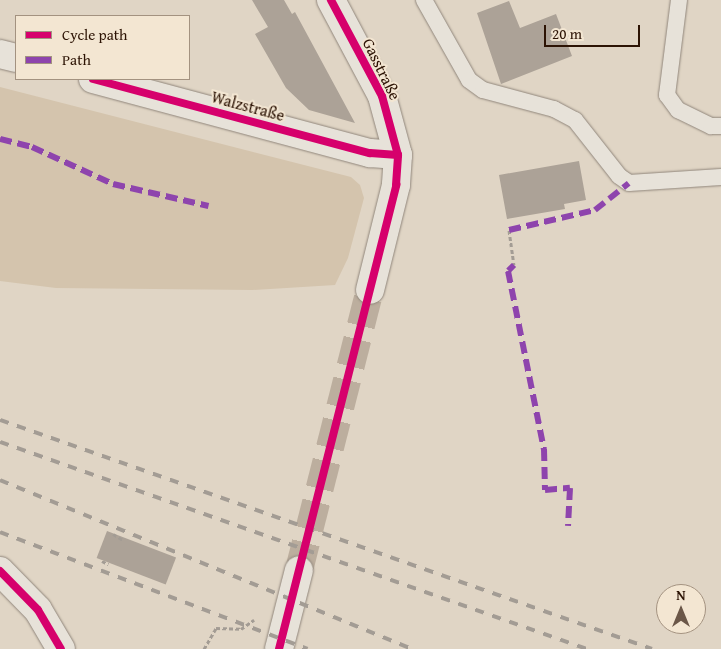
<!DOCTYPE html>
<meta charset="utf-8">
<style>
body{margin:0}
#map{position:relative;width:721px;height:649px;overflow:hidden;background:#e0d5c5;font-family:"Gentium Book Plus",serif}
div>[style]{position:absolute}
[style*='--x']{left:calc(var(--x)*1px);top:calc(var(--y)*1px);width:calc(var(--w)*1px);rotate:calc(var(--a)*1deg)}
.green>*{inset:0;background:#d4c4ad}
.building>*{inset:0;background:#aca297;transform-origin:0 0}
.secondary-tunnel>*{height:28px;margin-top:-14px;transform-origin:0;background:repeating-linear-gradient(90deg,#bcae9e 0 28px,transparent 0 42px)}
.path>*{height:3px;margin-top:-1.5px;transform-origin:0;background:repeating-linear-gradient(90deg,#a39c94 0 4px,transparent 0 6.5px)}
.roads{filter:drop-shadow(0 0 1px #90867b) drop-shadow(0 0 1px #90867b)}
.lane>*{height:16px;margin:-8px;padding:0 8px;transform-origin:8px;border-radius:8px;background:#e7e2d9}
.street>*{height:28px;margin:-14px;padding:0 14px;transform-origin:14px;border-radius:14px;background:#e7e2d9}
.secondary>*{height:28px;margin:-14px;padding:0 14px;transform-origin:14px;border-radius:14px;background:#e7e2d9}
.rail>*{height:4px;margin-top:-2px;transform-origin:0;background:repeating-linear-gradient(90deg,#a39c94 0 9px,transparent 0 18px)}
.quiet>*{height:6px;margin-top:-3px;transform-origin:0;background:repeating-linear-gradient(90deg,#8e44ad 0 12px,transparent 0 18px)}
.cycleway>*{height:8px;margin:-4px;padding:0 4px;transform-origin:4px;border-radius:4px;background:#d6006c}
span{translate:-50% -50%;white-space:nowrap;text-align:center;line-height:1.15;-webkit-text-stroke:4px #f3e6d2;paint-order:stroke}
.street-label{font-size:16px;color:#2c1304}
.legend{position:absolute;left:15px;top:15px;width:175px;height:65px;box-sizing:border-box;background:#f3e6d2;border:1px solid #a39280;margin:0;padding:6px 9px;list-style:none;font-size:15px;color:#2c1304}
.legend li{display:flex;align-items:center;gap:10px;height:25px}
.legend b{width:25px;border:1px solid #a39280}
.north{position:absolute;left:656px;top:584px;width:50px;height:50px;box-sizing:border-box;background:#f3e6d2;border:1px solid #a39280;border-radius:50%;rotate:0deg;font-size:14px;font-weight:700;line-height:20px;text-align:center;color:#2c1304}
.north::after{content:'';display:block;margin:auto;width:18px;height:22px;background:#6b5748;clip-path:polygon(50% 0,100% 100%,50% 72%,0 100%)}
.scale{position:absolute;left:544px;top:25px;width:96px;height:22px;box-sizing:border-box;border:2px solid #2c1304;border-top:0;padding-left:6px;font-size:15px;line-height:18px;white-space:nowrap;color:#2c1304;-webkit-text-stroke:4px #f3e6d2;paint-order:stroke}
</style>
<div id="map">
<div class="green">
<div style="clip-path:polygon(0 87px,351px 177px,360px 185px,364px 198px,348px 258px,335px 285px,252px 290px,56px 288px,0 281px)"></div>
</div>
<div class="building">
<div style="clip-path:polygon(252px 0,284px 0,292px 14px,295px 12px,355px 123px,309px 110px,286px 88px,255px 34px,268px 27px)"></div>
<div style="clip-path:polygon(509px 1px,520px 28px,556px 14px,572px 56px,501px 84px,477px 13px)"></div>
<div style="clip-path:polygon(579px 161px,586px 200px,564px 204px,565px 209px,507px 219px,499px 175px)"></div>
<div style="left:107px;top:531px;width:74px;height:29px;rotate:21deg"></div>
</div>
<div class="secondary-tunnel">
<div style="--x:299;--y:570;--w:289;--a:-75.8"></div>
</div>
<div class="path">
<div style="--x:509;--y:230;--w:35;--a:82"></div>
<div style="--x:113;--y:534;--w:12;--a:31"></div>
<div style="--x:102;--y:561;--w:7;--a:27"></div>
<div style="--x:204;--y:649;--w:24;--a:-60"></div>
<div style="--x:216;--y:628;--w:25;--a:2"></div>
<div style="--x:241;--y:629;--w:16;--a:-35"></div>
</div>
<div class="roads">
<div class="lane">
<div style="--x:424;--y:0;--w:92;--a:60.6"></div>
<div style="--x:469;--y:80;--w:17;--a:36"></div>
<div style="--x:483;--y:90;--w:73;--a:15"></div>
<div style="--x:554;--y:109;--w:24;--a:28"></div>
<div style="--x:575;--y:120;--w:71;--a:51.8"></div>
<div style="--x:619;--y:176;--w:12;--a:35"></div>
<div style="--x:629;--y:183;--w:92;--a:-3.7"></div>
<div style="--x:679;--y:0;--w:96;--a:97.2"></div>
<div style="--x:667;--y:95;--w:19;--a:54"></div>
<div style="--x:678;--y:110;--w:37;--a:26"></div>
<div style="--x:711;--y:126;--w:10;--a:0"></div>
</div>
<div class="street">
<div style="--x:0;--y:54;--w:16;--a:14"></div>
<div style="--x:93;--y:79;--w:287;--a:15"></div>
<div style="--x:370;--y:153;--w:28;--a:4"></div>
<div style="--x:0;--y:571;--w:54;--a:45.7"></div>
<div style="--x:38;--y:610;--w:45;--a:59.5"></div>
</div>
<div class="secondary">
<div style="--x:331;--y:0;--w:109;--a:62"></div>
<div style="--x:382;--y:96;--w:61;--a:74.8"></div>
<div style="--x:398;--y:155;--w:30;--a:94"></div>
<div style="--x:396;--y:185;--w:108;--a:103.9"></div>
<div style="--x:279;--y:649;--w:81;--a:-75.8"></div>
</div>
</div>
<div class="rail">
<div style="--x:0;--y:420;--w:691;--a:19.35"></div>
<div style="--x:0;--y:442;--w:622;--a:19.42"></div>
<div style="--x:0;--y:480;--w:445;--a:22.3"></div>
<div style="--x:0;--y:532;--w:329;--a:20.8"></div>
</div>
<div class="quiet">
<div style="--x:0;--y:139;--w:33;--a:14"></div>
<div style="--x:32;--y:147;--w:89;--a:24.6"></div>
<div style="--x:113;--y:184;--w:98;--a:13"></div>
<div style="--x:509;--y:230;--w:88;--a:-13.1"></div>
<div style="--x:595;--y:210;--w:43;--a:-38.5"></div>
<div style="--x:514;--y:265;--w:8;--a:135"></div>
<div style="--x:508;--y:271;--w:182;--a:78.6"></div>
<div style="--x:544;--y:449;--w:41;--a:88.6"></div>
<div style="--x:545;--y:490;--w:25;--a:-5"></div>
<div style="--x:570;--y:488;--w:38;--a:93"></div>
</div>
<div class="cycleway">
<div style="--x:93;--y:79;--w:287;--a:15"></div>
<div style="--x:370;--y:153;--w:28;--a:4"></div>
<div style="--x:0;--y:571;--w:54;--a:45.7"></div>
<div style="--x:38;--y:610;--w:45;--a:59.5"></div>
<div style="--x:279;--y:649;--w:479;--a:-75.8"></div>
<div style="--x:396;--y:185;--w:30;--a:-86"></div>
<div style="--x:398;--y:155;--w:61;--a:-105.2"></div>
<div style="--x:382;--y:96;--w:109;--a:-118"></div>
</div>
<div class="street-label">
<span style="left:382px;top:69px;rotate:64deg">Gasstraße</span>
<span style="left:248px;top:106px;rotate:15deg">Walzstraße</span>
</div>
<ul class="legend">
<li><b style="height:6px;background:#d6006c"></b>Cycle path</li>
<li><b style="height:6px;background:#8e44ad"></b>Path</li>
</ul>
<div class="north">N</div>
<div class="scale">20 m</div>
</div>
